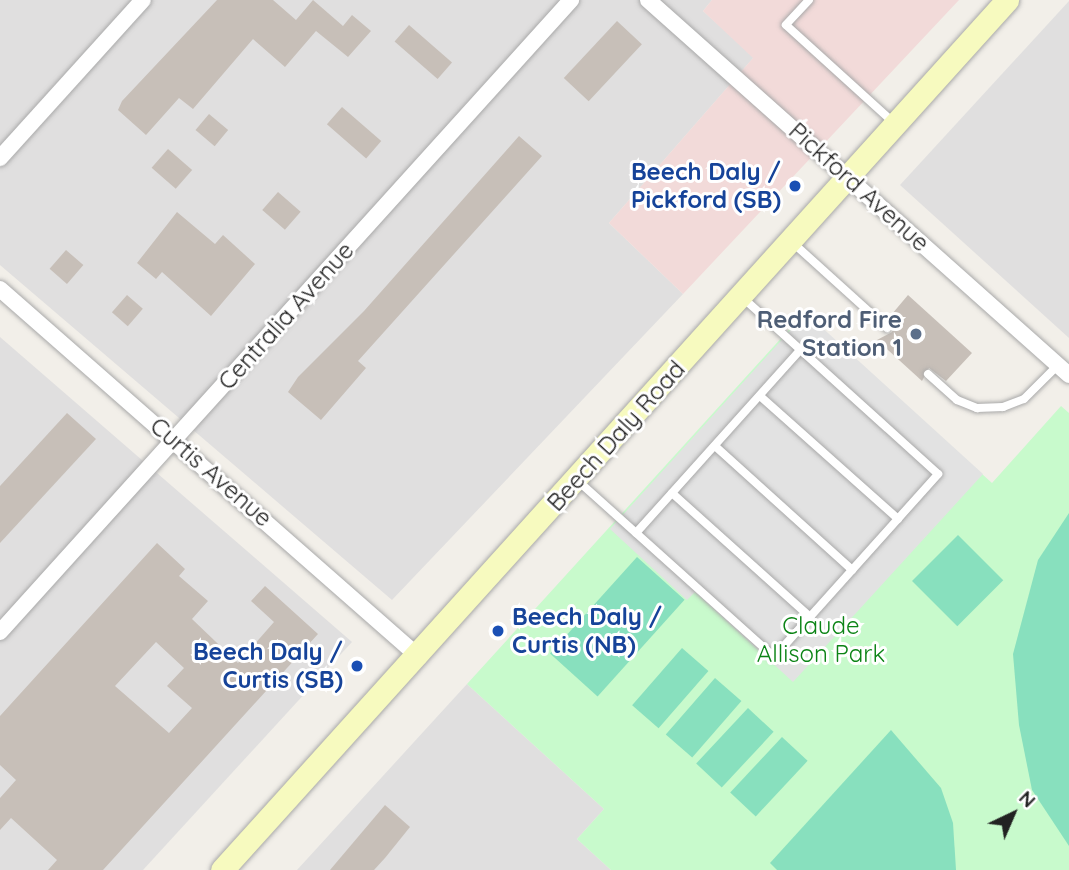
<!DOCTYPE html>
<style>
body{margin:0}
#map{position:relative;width:1069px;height:870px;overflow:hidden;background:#f2efe9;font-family:Quicksand,sans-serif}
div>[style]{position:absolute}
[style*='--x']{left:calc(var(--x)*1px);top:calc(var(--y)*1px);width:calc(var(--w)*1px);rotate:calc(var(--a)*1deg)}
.residential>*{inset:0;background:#e0dfdf}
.commercial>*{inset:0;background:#f2dad9}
.park>*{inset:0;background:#c8facc}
.pitch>*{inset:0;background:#88e0be;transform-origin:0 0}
.parking>*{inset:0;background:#e2e2e2}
.building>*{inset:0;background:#c7bfb8;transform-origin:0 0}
.roads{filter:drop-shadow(0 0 2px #a9a9a9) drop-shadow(0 0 2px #a9a9a9)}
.lane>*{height:8px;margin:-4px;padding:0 4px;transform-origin:4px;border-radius:4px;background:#fff}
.street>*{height:16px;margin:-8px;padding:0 8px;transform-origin:8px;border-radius:8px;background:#fff}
.secondary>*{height:23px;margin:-11.5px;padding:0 11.5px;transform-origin:11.5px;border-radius:11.5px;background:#f7fabf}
.dots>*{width:19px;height:19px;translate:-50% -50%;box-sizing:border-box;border:4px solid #fff;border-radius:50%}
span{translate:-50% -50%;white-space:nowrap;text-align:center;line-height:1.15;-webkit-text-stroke:6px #fff;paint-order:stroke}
.transit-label{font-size:24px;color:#164399;font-weight:700}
.right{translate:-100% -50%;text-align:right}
.left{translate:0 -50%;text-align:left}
.street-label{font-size:24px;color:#222}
.service-label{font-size:24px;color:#4e5e75;font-weight:700}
.park-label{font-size:24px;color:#0c8416}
.north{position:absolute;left:978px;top:779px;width:70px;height:70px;-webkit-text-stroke:5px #fff;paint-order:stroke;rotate:44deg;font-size:19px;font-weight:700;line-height:28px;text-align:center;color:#222}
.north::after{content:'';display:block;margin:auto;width:24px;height:32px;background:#222;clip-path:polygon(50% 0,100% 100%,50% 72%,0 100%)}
</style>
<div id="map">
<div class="residential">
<div style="clip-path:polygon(0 0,712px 0,703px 11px,754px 57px,609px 223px,683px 294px,392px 600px,0 265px)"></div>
<div style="clip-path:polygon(1069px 1px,1069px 338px,900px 185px)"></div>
<div style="clip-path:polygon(0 337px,352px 642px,143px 870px,0 870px)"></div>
<div style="clip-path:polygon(467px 684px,604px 809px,577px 839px,611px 870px,297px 870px)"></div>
</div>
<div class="commercial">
<div style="clip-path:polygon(712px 0,959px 0,683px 294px,609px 223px,753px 58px,703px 11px)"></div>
</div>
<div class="park">
<div style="clip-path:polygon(804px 313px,992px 483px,1061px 406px,1069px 413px,1069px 870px,611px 870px,577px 839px,604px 809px,467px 684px)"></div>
</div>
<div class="pitch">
<div style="clip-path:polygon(1069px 513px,1069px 846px,1032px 790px,1019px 725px,1013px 654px,1038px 560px)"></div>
<div style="left:958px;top:535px;width:64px;height:65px;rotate:45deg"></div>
<div style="left:637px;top:557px;width:64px;height:130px;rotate:42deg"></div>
<div style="left:682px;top:648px;width:35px;height:76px;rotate:41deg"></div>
<div style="left:715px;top:678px;width:35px;height:75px;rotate:41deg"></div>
<div style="left:748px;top:708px;width:35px;height:76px;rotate:43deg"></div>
<div style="clip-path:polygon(891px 730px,941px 788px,953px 823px,956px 870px,777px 870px,770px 863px)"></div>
<div style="left:782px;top:737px;width:35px;height:76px;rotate:43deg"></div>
</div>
<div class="parking">
<div style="clip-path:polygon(806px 313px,983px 474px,793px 682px,695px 592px,687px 600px,610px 529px)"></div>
</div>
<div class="building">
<div style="clip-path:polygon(217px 0,273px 0,296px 20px,313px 0,343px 26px,352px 15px,371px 31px,348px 57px,316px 31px,285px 67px,253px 39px,193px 109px,179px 98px,146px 135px,118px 110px,122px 101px)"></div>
<div style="left:617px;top:21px;width:34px;height:78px;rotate:43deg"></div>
<div style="left:409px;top:25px;width:57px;height:22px;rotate:41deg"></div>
<div style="left:342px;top:107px;width:52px;height:23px;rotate:41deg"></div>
<div style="left:209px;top:114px;width:25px;height:21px;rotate:40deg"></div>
<div style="clip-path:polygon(519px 136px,542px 156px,358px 361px,366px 368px,321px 420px,288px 392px,298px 377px,364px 311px)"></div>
<div style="left:168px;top:149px;width:32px;height:25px;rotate:41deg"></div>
<div style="left:278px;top:192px;width:30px;height:24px;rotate:41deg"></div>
<div style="clip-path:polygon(177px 212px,215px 244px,223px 235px,255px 264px,211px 316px,162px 272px,156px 279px,137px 263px)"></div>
<div style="left:66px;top:250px;width:23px;height:25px;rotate:41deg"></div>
<div style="left:127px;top:295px;width:21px;height:23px;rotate:41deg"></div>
<div style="clip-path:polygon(908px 295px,972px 353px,946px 381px,929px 368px,922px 381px,877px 340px,892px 332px,896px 318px,892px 314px)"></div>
<div style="clip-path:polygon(67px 413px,96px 439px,0 543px,0 486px)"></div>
<div style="clip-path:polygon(evenodd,157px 543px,185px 569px,179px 576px,208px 601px,192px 619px,238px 663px,274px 622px,251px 601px,265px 586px,318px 634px,103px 870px,48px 870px,57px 860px,11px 818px,0 830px,0 798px,16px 780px,0 765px,0 716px,157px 543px,156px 642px,184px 668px,167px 686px,192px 708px,169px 733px,115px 686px,156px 642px)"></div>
<div style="clip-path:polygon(385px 805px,410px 827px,385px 858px,374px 870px,330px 870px)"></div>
</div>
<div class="roads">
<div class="lane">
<div style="--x:809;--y:0;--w:34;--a:133"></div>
<div style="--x:786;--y:25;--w:144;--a:42.2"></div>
<div style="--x:793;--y:243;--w:127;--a:42.1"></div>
<div style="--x:928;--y:374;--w:39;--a:42"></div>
<div style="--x:957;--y:400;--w:22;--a:22"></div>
<div style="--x:977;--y:408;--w:26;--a:-2"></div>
<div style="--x:1003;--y:407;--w:22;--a:-21"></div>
<div style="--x:1024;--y:399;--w:48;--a:-45"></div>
<div style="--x:760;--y:396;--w:185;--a:41.7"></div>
<div style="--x:715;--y:446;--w:185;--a:42.1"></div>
<div style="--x:577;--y:480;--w:265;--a:41.9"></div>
<div style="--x:774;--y:657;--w:246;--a:-48.1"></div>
<div style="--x:938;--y:474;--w:263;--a:-137.9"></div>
<div style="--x:672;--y:493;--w:186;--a:41.9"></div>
<div style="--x:636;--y:533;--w:246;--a:-48.1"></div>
</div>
<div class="street">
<div style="--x:648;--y:0;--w:564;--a:41.69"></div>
<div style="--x:0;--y:158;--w:213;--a:-47.9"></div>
<div style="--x:0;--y:289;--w:558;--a:41.29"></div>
<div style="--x:0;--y:632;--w:852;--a:-47.9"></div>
</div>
<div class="secondary">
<div style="--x:222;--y:870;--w:1172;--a:-47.94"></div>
</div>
</div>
<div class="dots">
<div style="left:795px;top:186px;background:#1a4fb4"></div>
<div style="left:916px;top:334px;background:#5c6f8a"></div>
<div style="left:498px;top:631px;background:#1a4fb4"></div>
<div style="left:357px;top:666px;background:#1a4fb4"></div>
</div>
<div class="transit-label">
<span class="right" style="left:781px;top:186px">Beech Daly /<br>Pickford (SB)</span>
<span class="left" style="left:512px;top:631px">Beech Daly /<br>Curtis (NB)</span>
<span class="right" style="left:343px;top:666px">Beech Daly /<br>Curtis (SB)</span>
</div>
<div class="street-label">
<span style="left:859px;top:187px;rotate:42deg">Pickford Avenue</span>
<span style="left:286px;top:316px;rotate:-48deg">Centralia Avenue</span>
<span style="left:616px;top:436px;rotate:-48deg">Beech Daly Road</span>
<span style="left:211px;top:472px;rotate:41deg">Curtis Avenue</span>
</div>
<div class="service-label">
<span class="right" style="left:902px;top:334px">Redford Fire<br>Station 1</span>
</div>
<div class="park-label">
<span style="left:821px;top:640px">Claude<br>Allison Park</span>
</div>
<div class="north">N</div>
</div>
